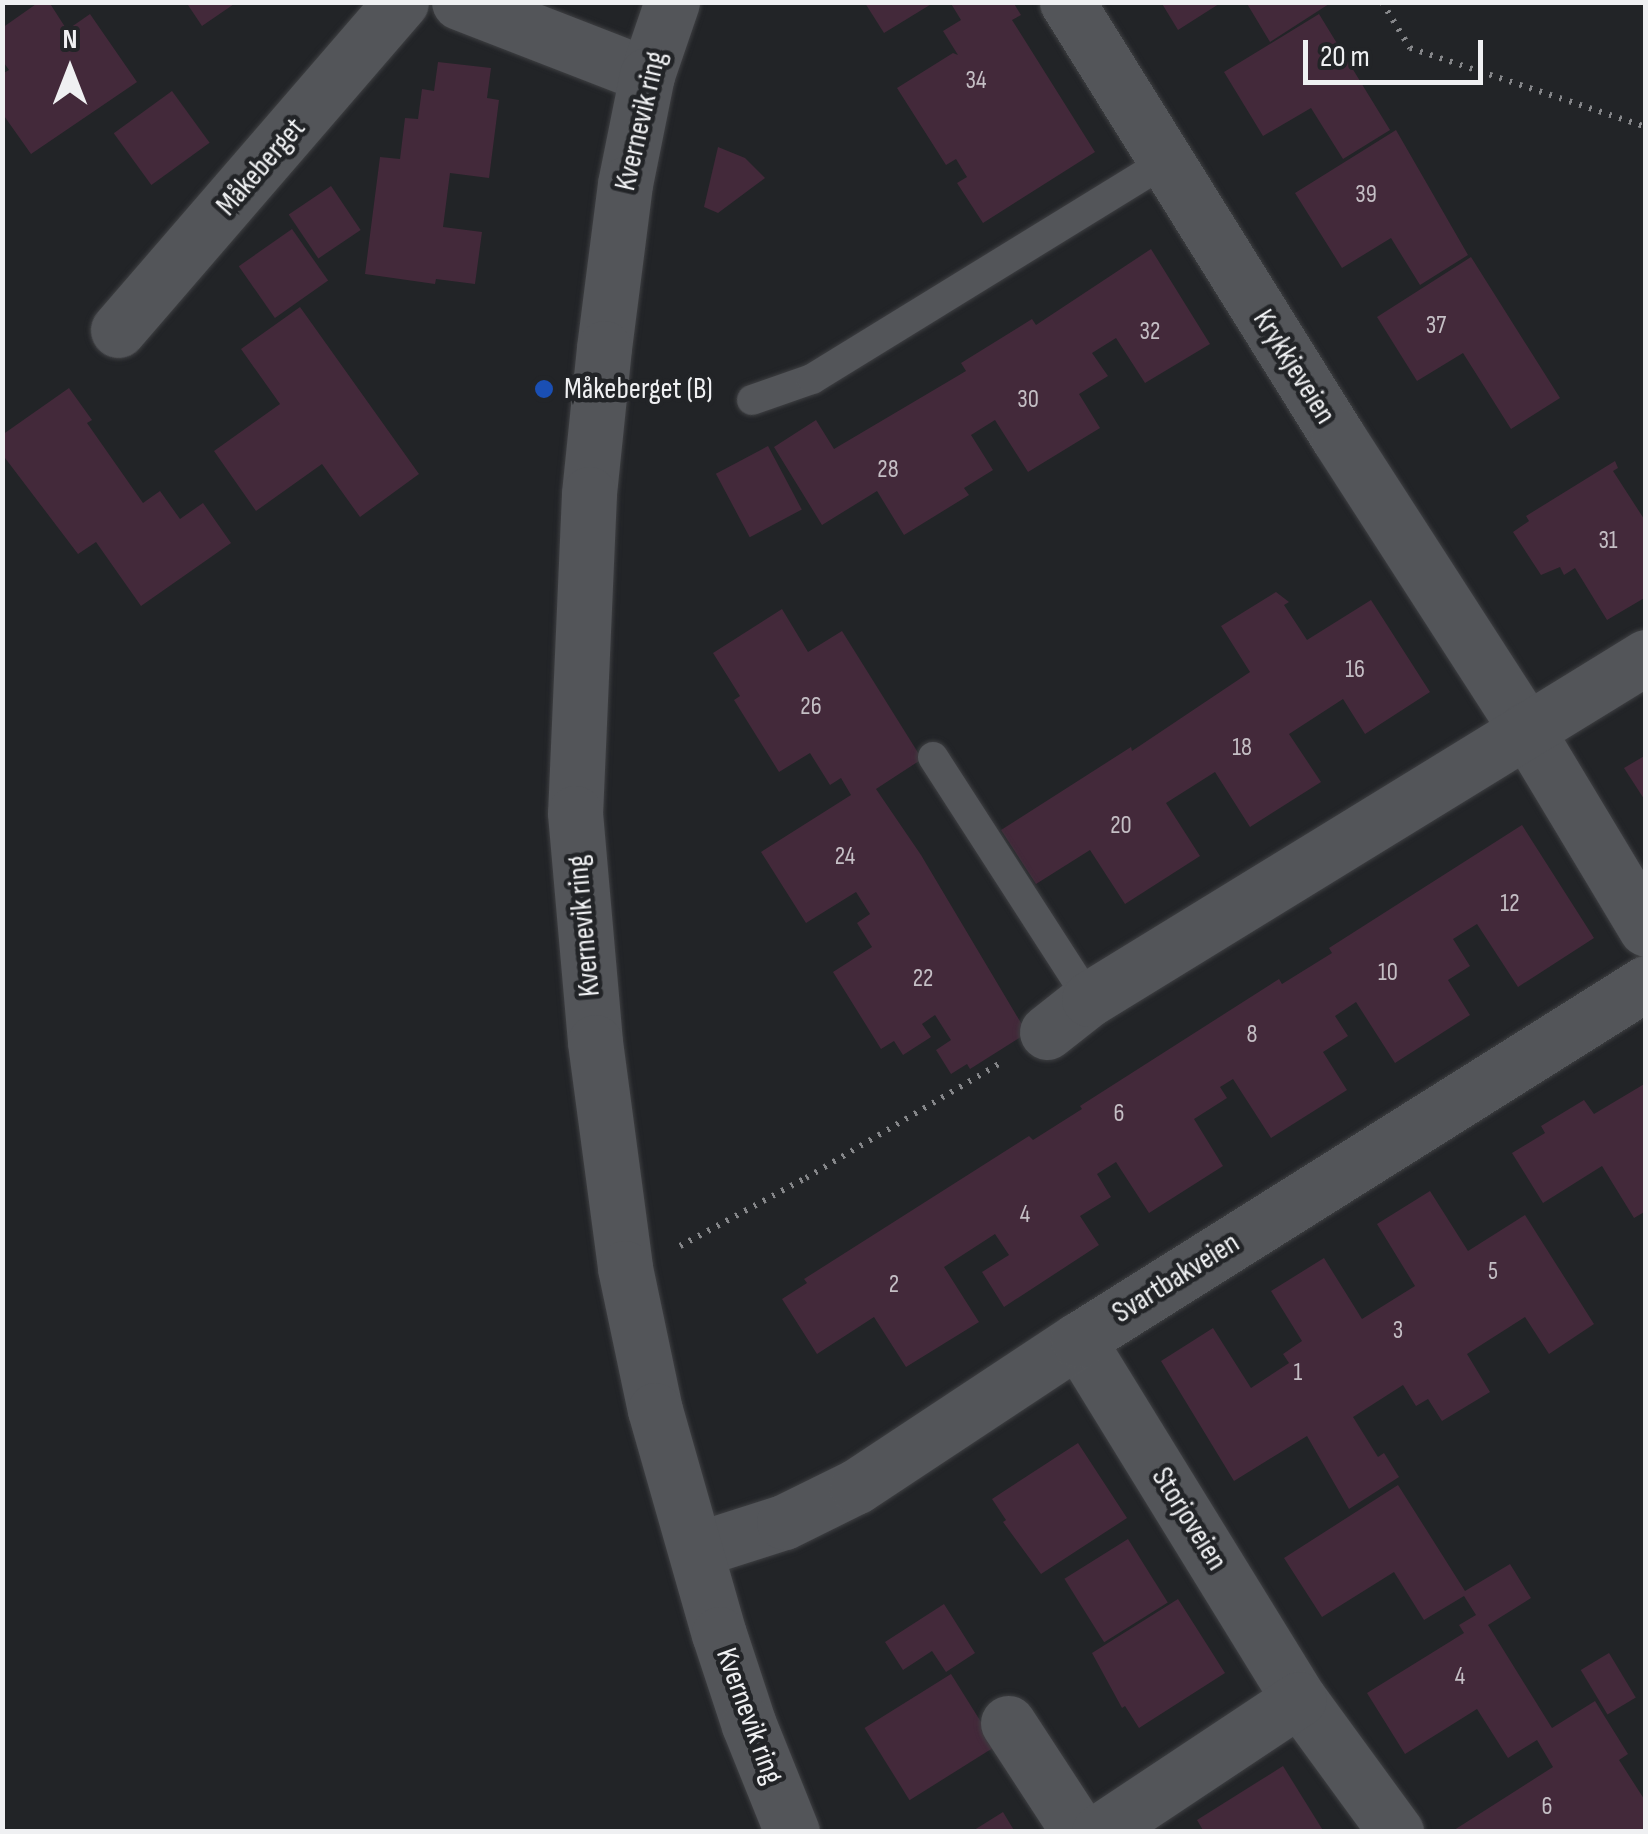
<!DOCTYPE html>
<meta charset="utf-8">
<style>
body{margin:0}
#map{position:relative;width:1648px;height:1834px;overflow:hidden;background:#222427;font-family:"Sofia Sans Condensed",sans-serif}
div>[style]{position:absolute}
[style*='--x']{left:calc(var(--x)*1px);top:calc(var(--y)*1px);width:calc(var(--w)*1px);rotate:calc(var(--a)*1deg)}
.building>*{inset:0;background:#43293a;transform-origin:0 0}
.path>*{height:6px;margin-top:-3px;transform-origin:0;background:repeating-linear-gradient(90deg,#86878a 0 2.5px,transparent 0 10.5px)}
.roads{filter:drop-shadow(0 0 2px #3e3f42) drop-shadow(0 0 2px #3e3f42)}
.lane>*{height:30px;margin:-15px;padding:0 15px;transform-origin:15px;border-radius:15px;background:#535559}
.street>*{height:55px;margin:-27.5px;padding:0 27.5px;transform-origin:27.5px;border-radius:27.5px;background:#535559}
.secondary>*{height:55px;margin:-27.5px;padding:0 27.5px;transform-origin:27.5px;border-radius:27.5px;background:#535559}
.dots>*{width:28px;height:28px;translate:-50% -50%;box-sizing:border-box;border:5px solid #222427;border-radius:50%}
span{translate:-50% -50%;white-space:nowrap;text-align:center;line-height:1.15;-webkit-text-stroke:9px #222427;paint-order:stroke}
.number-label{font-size:25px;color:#c4bec4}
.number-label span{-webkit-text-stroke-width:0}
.street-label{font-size:30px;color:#eff0f2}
.poi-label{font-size:30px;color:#eff0f2}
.left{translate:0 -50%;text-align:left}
.frame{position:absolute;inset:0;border:5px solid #eff0f2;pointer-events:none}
.north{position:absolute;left:20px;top:20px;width:100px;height:100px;-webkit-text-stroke:8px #222427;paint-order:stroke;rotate:0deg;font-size:28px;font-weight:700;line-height:40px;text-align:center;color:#eff0f2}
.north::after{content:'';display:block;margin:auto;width:35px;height:45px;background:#eff0f2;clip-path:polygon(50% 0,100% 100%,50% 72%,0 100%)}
.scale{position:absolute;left:1303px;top:40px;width:180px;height:45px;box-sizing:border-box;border:5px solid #eff0f2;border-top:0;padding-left:12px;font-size:30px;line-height:35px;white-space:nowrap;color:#eff0f2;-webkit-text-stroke:8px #222427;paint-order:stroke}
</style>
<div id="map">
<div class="building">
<div style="clip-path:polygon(39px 2px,49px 2px,67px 30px,90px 14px,137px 82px,31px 154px,2px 113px,2px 74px,9px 70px,2px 60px,2px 28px)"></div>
<div style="clip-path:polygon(186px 2px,237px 2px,202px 26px)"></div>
<div style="clip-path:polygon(950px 2px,1013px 2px,1021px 15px,1012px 20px,1095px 152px,983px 223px,957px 183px,967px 177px,956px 159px,946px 165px,897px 88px,953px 53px,958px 55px,943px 31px,961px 20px)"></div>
<div style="clip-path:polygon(1161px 2px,1222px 2px,1178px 30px)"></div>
<div style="clip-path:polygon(1246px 2px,1332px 2px,1270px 42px)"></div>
<div style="clip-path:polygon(865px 3px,933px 3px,884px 33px)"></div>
<div style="clip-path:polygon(1319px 14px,1390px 130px,1343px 159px,1311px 108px,1263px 136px,1224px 72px)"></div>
<div style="clip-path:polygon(438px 62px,491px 68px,487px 98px,499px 100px,489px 178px,450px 173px,443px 227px,482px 232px,475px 284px,436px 279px,435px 284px,365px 274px,380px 157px,400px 159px,405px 118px,418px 119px,422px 89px,434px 91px)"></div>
<div style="left:172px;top:91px;width:64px;height:72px;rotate:54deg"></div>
<div style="clip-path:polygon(1396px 130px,1468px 255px,1420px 285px,1391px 238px,1342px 268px,1295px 193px)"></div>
<div style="clip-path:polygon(718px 147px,745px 158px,765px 178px,718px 213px,704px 207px)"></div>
<div style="left:331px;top:186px;width:53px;height:51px;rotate:56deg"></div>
<div style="left:292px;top:229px;width:63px;height:65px;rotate:55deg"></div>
<div style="clip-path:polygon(1151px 249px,1210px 344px,1145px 383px,1116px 338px,1092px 353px,1108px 376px,1079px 394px,1100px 428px,1028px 472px,995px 420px,971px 435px,993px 470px,964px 488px,969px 495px,904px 535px,877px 491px,822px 525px,774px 447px,816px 420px,834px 449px,966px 371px,961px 363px,1032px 319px,1036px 325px)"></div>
<div style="clip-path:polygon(1471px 257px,1560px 398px,1511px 429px,1463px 353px,1417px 381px,1377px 317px)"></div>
<div style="clip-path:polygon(300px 307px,419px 474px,360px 517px,322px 464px,256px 511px,214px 451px,280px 404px,241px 349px)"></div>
<div style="clip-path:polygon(69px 388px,92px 420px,87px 423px,143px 503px,160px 491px,180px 519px,203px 503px,231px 543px,141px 606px,96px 542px,78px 554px,2px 454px,2px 435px)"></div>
<div style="left:768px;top:446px;width:72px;height:59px;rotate:62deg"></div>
<div style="clip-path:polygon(1615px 461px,1618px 468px,1613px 471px,1646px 522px,1646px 597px,1607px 620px,1575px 568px,1564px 575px,1560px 567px,1541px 575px,1513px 532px,1529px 521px,1526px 516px)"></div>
<div style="clip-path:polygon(1276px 592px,1289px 602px,1284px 605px,1307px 640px,1371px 600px,1430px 692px,1365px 734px,1343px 699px,1289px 734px,1321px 782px,1250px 827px,1215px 772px,1166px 803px,1200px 856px,1125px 904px,1090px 850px,1036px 884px,1001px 830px,1131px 747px,1132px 751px,1250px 672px,1221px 626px)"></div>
<div style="clip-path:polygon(782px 609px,808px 652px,842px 631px,922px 759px,876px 789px,921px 855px,1027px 1033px,970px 1069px,967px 1064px,951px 1074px,936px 1050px,951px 1040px,935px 1015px,922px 1024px,931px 1037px,903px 1055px,894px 1041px,881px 1049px,833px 972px,872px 947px,857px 923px,870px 914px,856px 892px,806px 923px,761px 852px,851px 795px,841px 778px,830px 785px,810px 753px,779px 772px,734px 700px,740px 696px,713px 653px)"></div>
<div style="clip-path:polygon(1646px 755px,1646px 802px,1624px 768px)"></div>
<div style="clip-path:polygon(1522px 825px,1594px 938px,1518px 987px,1477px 924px,1453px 939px,1470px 966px,1448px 980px,1470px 1015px,1395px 1063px,1356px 1002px,1335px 1016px,1348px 1036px,1323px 1052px,1347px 1090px,1271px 1138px,1233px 1079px,1220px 1087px,1227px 1098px,1194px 1119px,1223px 1166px,1149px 1213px,1116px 1162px,1097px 1174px,1111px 1197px,1080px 1216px,1099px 1245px,1004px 1307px,982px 1272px,1009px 1255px,995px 1234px,944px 1267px,979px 1322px,906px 1367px,874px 1317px,817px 1354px,782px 1299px,807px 1283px,804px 1279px,1029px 1136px,1033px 1140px,1082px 1109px,1080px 1106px,1279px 979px,1282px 984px,1332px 953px,1329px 948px)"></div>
<div style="clip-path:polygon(1646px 1083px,1646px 1211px,1634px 1218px,1602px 1166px,1543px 1203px,1512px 1153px,1545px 1133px,1541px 1126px,1584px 1100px,1594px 1114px)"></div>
<div style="clip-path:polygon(1430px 1191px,1468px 1251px,1525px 1215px,1594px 1324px,1549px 1354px,1525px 1317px,1467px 1354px,1490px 1392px,1442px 1421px,1428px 1399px,1416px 1406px,1403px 1385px,1353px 1417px,1378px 1457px,1384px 1453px,1399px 1477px,1349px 1509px,1307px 1436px,1234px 1481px,1161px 1361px,1213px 1328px,1251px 1388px,1289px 1363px,1283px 1354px,1302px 1341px,1271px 1291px,1324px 1258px,1362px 1319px,1415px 1286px,1377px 1224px)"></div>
<div style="clip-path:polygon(1078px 1443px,1127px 1518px,1041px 1574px,1003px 1522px,1006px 1520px,992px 1499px)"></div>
<div style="clip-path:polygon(1398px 1485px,1465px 1591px,1510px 1564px,1531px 1598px,1488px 1625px,1552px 1728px,1595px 1701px,1628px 1754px,1619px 1760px,1646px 1802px,1646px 1832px,1451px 1832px,1553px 1767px,1537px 1740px,1508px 1758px,1477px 1709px,1405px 1754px,1367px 1693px,1464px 1633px,1459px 1625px,1476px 1615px,1464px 1596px,1424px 1620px,1394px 1572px,1322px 1617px,1284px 1558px)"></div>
<div style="left:1128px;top:1539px;width:75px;height:75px;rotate:58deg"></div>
<div style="clip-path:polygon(1178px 1599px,1225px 1673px,1139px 1728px,1125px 1706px,1122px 1708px,1092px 1653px)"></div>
<div style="clip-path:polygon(944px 1604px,975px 1653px,946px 1672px,932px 1651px,903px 1670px,885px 1642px)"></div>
<div style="left:1609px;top:1653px;width:52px;height:33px;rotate:59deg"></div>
<div style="left:951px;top:1674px;width:85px;height:102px;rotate:58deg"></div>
<div style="clip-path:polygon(1283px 1766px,1324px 1832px,1204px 1832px,1197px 1820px)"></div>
<div style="clip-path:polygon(1003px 1812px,1015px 1832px,971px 1832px)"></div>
</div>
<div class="path">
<div style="--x:1382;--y:2;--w:54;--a:58.7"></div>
<div style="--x:1410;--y:48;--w:249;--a:18.5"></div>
<div style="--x:657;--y:382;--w:52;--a:10"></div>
<div style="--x:680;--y:1246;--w:143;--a:-28.4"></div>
<div style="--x:806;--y:1178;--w:224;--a:-30.6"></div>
</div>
<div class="roads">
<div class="lane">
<div style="--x:752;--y:400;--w:64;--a:-19.3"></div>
<div style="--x:812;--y:379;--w:414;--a:-31.6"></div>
<div style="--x:933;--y:757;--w:288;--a:57.2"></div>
</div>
<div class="street">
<div style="--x:459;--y:2;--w:202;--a:21.2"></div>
<div style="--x:1067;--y:2;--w:513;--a:58.08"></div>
<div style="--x:1338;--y:437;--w:347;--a:57.2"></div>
<div style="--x:1526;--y:729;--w:233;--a:59"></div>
<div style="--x:118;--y:330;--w:433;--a:-49.2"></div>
<div style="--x:1047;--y:1032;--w:53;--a:-38.2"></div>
<div style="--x:1089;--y:999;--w:654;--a:-31.55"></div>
<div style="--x:1078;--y:1340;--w:422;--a:58.4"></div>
<div style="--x:1299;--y:1699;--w:165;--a:53.9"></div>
<div style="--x:696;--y:1550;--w:92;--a:-17.7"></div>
<div style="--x:784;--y:1522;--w:81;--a:-26.3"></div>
<div style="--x:857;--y:1486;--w:265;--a:-33.5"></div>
<div style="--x:1078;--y:1340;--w:671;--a:-32.15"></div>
<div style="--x:1008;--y:1723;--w:130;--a:56.9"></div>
<div style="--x:1099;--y:1832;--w:240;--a:-33.6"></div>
</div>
<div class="secondary">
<div style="--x:672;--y:2;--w:77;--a:108.9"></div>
<div style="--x:647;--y:75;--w:111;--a:101.4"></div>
<div style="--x:625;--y:184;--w:165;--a:97.3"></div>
<div style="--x:604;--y:348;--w:147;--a:95.9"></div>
<div style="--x:589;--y:494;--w:319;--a:92.5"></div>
<div style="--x:575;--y:813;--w:230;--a:85"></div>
<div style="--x:595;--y:1042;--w:228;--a:82.4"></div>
<div style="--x:625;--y:1268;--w:145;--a:78.1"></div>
<div style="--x:655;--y:1410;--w:233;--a:74.1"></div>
<div style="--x:719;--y:1634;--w:96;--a:71.8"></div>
<div style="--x:749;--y:1725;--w:115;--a:68.1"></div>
</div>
</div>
<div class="dots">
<div style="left:544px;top:389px;background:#1a4fb4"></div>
</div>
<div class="number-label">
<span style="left:976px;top:81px">34</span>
<span style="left:1366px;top:195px">39</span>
<span style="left:1436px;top:326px">37</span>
<span style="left:1150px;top:332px">32</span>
<span style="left:1028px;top:400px">30</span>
<span style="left:888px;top:470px">28</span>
<span style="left:1608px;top:541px">31</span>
<span style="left:1355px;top:670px">16</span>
<span style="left:811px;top:707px">26</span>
<span style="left:1242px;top:748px">18</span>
<span style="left:1121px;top:826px">20</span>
<span style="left:845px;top:857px">24</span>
<span style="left:1510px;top:904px">12</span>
<span style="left:1388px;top:973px">10</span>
<span style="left:923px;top:979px">22</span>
<span style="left:1252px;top:1035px">8</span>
<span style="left:1119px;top:1114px">6</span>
<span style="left:1025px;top:1215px">4</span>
<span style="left:1493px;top:1272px">5</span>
<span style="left:894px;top:1285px">2</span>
<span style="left:1398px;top:1331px">3</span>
<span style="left:1298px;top:1373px">1</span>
<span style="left:1460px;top:1677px">4</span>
<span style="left:1547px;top:1807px">6</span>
</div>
<div class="street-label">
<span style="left:641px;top:121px;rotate:-77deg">Kvernevik ring</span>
<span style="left:261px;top:167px;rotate:-49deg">Måkeberget</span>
<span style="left:1294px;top:367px;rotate:58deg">Krykkjeveien</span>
<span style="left:584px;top:926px;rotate:-95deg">Kvernevik ring</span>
<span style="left:1176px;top:1278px;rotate:-32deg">Svartbakveien</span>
<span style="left:1189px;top:1519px;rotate:58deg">Storjoveien</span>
<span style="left:749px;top:1716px;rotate:70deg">Kvernevik ring</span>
</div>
<div class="poi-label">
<span class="left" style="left:564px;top:389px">Måkeberget (B)</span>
</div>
<div class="frame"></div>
<div class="north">N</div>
<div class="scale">20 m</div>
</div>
